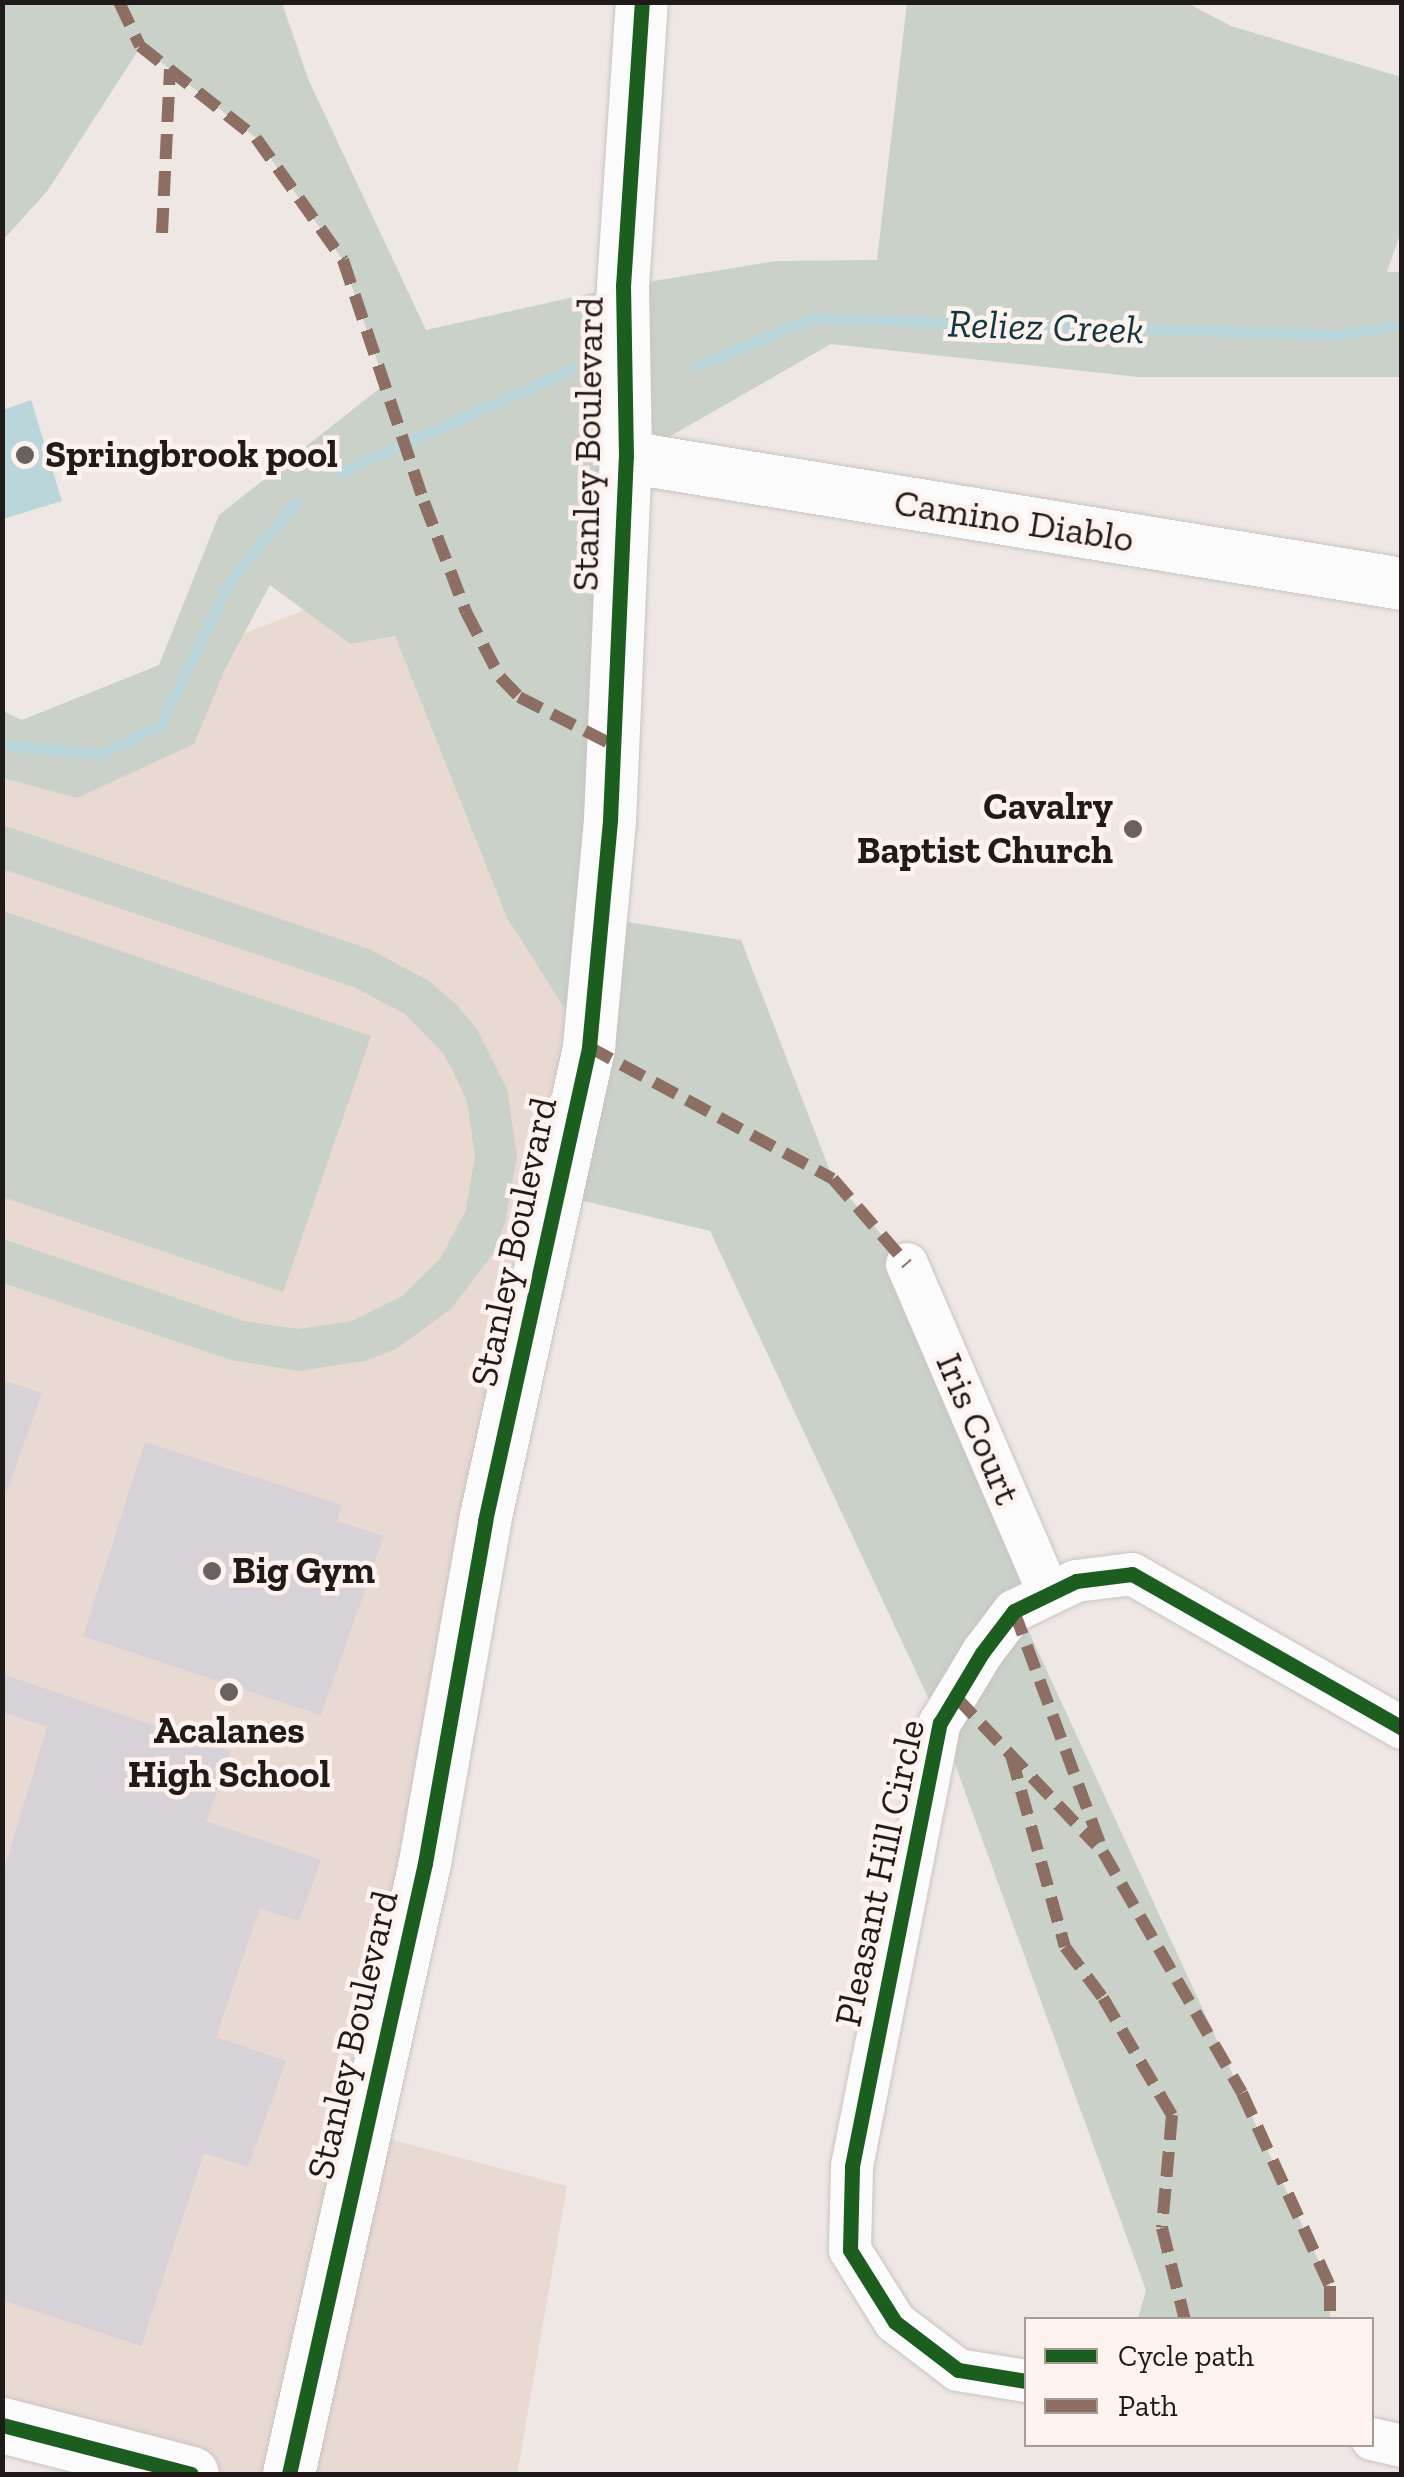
<!DOCTYPE html>
<style>
body{margin:0}
#map{position:relative;width:1404px;height:2477px;overflow:hidden;background:#eee7e4;font-family:"Zilla Slab",serif}
div>[style]{position:absolute}
[style*='--x']{left:calc(var(--x)*1px);top:calc(var(--y)*1px);width:calc(var(--w)*1px);rotate:calc(var(--a)*1deg)}
.built>*{inset:0;background:#e8d9d3}
.green>*{inset:0;background:#c9d1c8}
.water>*{inset:0;background:#bbd6db}
.stream>*{height:11px;margin:-5.5px;padding:0 5.5px;transform-origin:5.5px;border-radius:5.5px;background:#bbd6db}
.building>*{inset:0;background:#d7d2d7}
.roads{filter:drop-shadow(0 0 2px #cac4c1) drop-shadow(0 0 2px #cac4c1)}
.minor>*{height:42px;margin:-21px;padding:0 21px;transform-origin:21px;border-radius:21px;background:#fcfbfb}
.tertiary>*{height:52px;margin:-26px;padding:0 26px;transform-origin:26px;border-radius:26px;background:#fcfbfb}
.primary>*{height:55px;margin:-27.5px;padding:0 27.5px;transform-origin:27.5px;border-radius:27.5px;background:#fcfbfb}
.quiet>*{height:12px;margin-top:-6px;transform-origin:0;background:repeating-linear-gradient(90deg,#8d6e63 0 25px,transparent 0 37px)}
.cycleway>*{height:15px;margin:-7.5px;padding:0 7.5px;transform-origin:7.5px;border-radius:7.5px;background:#1b5e20}
.dots>*{width:28px;height:28px;translate:-50% -50%;box-sizing:border-box;border:5px solid #fef2ee;border-radius:50%}
span{translate:-50% -50%;white-space:nowrap;text-align:center;line-height:1.15;-webkit-text-stroke:9px #fef2ee;paint-order:stroke}
.street-label{font-size:38px;color:#201b19}
.poi-label{font-size:38px;color:#201b19;font-weight:700}
.left{translate:0 -50%;text-align:left}
.right{translate:-100% -50%;text-align:right}
.water-label{font-size:40px;color:#123941;font-style:italic}
.frame{position:absolute;inset:0;border:5px solid #201b19;pointer-events:none}
.legend{position:absolute;left:1024px;top:2317px;width:350px;height:130px;box-sizing:border-box;background:#fef2ee;border:2px solid #a59c99;margin:0;padding:12px 18px;list-style:none;font-size:30px;color:#201b19}
.legend li{display:flex;align-items:center;gap:20px;height:50px}
.legend b{width:50px;border:2px solid #a59c99}
</style>
<div id="map">
<div class="built">
<div style="clip-path:polygon(363px 587px,395px 636px,507px 918px,589px 1047px,366px 2133px,567px 2186px,517px 2474px,191px 2474px,3px 2425px,2px 714px,23px 720px)"></div>
</div>
<div class="green">
<div style="clip-path:polygon(3px 3px,282px 3px,308px 79px,426px 330px,623px 286px,776px 261px,877px 260px,907px 3px,1187px 3px,1231px 26px,1401px 77px,1401px 231px,1387px 272px,1401px 272px,1401px 377px,1139px 377px,831px 344px,632px 458px,602px 918px,741px 940px,833px 1179px,907px 1264px,1049px 1594px,1019px 1610px,1330px 2286px,1330px 2319px,1138px 2319px,1146px 2290px,940px 1723px,710px 1231px,559px 1195px,589px 1047px,507px 918px,395px 636px,350px 644px,270px 585px,226px 667px,194px 744px,77px 798px,3px 778px,3px 711px,22px 720px,159px 665px,219px 515px,385px 384px,343px 260px,256px 138px,141px 46px,48px 190px,3px 240px)"></div>
<div style="clip-path:polygon(3px 825px,369px 949px,429px 981px,455px 1003px,477px 1029px,507px 1089px,517px 1156px,505px 1223px,492px 1255px,451px 1309px,396px 1349px,365px 1361px,298px 1371px,231px 1360px,3px 1283px,3px 1239px,244px 1321px,298px 1329px,352px 1321px,401px 1297px,440px 1259px,466px 1210px,475px 1156px,467px 1102px,456px 1077px,443px 1053px,405px 1014px,356px 988px,3px 869px)"></div>
<div style="clip-path:polygon(3px 911px,371px 1036px,283px 1292px,3px 1197px)"></div>
</div>
<div class="water">
<div style="clip-path:polygon(31px 400px,62px 501px,3px 519px,3px 410px)"></div>
</div>
<div class="stream">
<div style="--x:698;--y:365;--w:123;--a:-22.4"></div>
<div style="--x:812;--y:318;--w:524;--a:1.86"></div>
<div style="--x:1336;--y:335;--w:67;--a:-8.6"></div>
<div style="--x:340;--y:472;--w:254;--a:-23.9"></div>
<div style="--x:2;--y:745;--w:98;--a:5.2"></div>
<div style="--x:100;--y:754;--w:67;--a:-25.8"></div>
<div style="--x:160;--y:725;--w:159;--a:-64.2"></div>
<div style="--x:229;--y:582;--w:104;--a:-50.1"></div>
</div>
<div class="building">
<div style="clip-path:polygon(2px 1380px,42px 1393px,7px 1491px,2px 1491px)"></div>
<div style="clip-path:polygon(145px 1442px,342px 1505px,337px 1521px,384px 1536px,321px 1715px,83px 1636px)"></div>
<div style="clip-path:polygon(2px 1674px,231px 1751px,206px 1821px,321px 1860px,299px 1921px,260px 1908px,216px 2037px,286px 2061px,248px 2167px,204px 2153px,141px 2346px,2px 2300px,2px 1876px,47px 1727px,2px 1712px)"></div>
</div>
<div class="roads">
<div class="minor">
<div style="--x:907;--y:1264;--w:359;--a:66.7"></div>
<div style="--x:1026;--y:2381;--w:69;--a:-170.8"></div>
<div style="--x:958;--y:2370;--w:79;--a:-142.7"></div>
<div style="--x:895;--y:2322;--w:85;--a:-122"></div>
<div style="--x:850;--y:2250;--w:84;--a:-88.6"></div>
<div style="--x:852;--y:2166;--w:452;--a:-78.8"></div>
<div style="--x:940;--y:1723;--w:82;--a:-59"></div>
<div style="--x:982;--y:1653;--w:53;--a:-52.7"></div>
<div style="--x:1014;--y:1611;--w:69;--a:-25.8"></div>
<div style="--x:1076;--y:1581;--w:56;--a:-7.1"></div>
<div style="--x:1132;--y:1574;--w:311;--a:29.7"></div>
<div style="--x:1372;--y:2439;--w:31;--a:13"></div>
</div>
<div class="tertiary">
<div style="--x:626;--y:457;--w:786;--a:9.29"></div>
<div style="--x:289;--y:2474;--w:626;--a:-77.45"></div>
<div style="--x:425;--y:1863;--w:347;--a:-80"></div>
<div style="--x:485;--y:1521;--w:485;--a:-77.6"></div>
<div style="--x:589;--y:1047;--w:228;--a:-84.7"></div>
<div style="--x:610;--y:820;--w:363;--a:-87.5"></div>
<div style="--x:626;--y:457;--w:171;--a:-91"></div>
<div style="--x:623;--y:286;--w:285;--a:-86.2"></div>
</div>
<div class="primary">
<div style="--x:2;--y:2425;--w:195;--a:14.5"></div>
</div>
</div>
<div class="quiet">
<div style="--x:119;--y:2;--w:49;--a:64.5"></div>
<div style="--x:140;--y:46;--w:148;--a:38.4"></div>
<div style="--x:256;--y:138;--w:150;--a:54.5"></div>
<div style="--x:343;--y:260;--w:255;--a:71.5"></div>
<div style="--x:424;--y:502;--w:118;--a:69.1"></div>
<div style="--x:466;--y:612;--w:73;--a:62.4"></div>
<div style="--x:500;--y:677;--w:28;--a:46"></div>
<div style="--x:519;--y:697;--w:103;--a:27.1"></div>
<div style="--x:162;--y:233;--w:164;--a:-87.2"></div>
<div style="--x:589;--y:1047;--w:277;--a:28.4"></div>
<div style="--x:833;--y:1179;--w:113;--a:49"></div>
<div style="--x:1014;--y:1611;--w:257;--a:69.7"></div>
<div style="--x:1103;--y:1852;--w:278;--a:60"></div>
<div style="--x:1242;--y:2093;--w:212;--a:65.5"></div>
<div style="--x:1330;--y:2286;--w:34;--a:90"></div>
<div style="--x:956;--y:1697;--w:204;--a:46.6"></div>
<div style="--x:1011;--y:1755;--w:199;--a:74.3"></div>
<div style="--x:1065;--y:1947;--w:64;--a:53.3"></div>
<div style="--x:1103;--y:1998;--w:136;--a:59.5"></div>
<div style="--x:1172;--y:2115;--w:113;--a:95.1"></div>
<div style="--x:1162;--y:2228;--w:95;--a:76"></div>
</div>
<div class="cycleway">
<div style="--x:1026;--y:2381;--w:69;--a:-170.8"></div>
<div style="--x:958;--y:2370;--w:79;--a:-142.7"></div>
<div style="--x:895;--y:2322;--w:85;--a:-122"></div>
<div style="--x:850;--y:2250;--w:84;--a:-88.6"></div>
<div style="--x:852;--y:2166;--w:452;--a:-78.8"></div>
<div style="--x:940;--y:1723;--w:82;--a:-59"></div>
<div style="--x:982;--y:1653;--w:53;--a:-52.7"></div>
<div style="--x:1014;--y:1611;--w:69;--a:-25.8"></div>
<div style="--x:1076;--y:1581;--w:56;--a:-7.1"></div>
<div style="--x:1132;--y:1574;--w:311;--a:29.7"></div>
<div style="--x:2;--y:2425;--w:195;--a:14.5"></div>
<div style="--x:289;--y:2474;--w:626;--a:-77.45"></div>
<div style="--x:425;--y:1863;--w:347;--a:-80"></div>
<div style="--x:485;--y:1521;--w:485;--a:-77.6"></div>
<div style="--x:589;--y:1047;--w:228;--a:-84.7"></div>
<div style="--x:610;--y:820;--w:363;--a:-87.5"></div>
<div style="--x:626;--y:457;--w:171;--a:-91"></div>
<div style="--x:623;--y:286;--w:285;--a:-86.2"></div>
</div>
<div class="dots">
<div style="left:25px;top:455px;background:#686260"></div>
<div style="left:1133px;top:829px;background:#686260"></div>
<div style="left:212px;top:1571px;background:#686260"></div>
<div style="left:229px;top:1692px;background:#686260"></div>
</div>
<div class="street-label">
<span style="left:588px;top:444px;rotate:-89deg">Stanley Boulevard</span>
<span style="left:1014px;top:521px;rotate:9deg">Camino Diablo</span>
<span style="left:514px;top:1242px;rotate:-78deg">Stanley Boulevard</span>
<span style="left:978px;top:1429px;rotate:67deg">Iris Court</span>
<span style="left:880px;top:1873px;rotate:-78deg">Pleasant Hill Circle</span>
<span style="left:353px;top:2035px;rotate:-77deg">Stanley Boulevard</span>
</div>
<div class="poi-label">
<span class="left" style="left:45px;top:455px">Springbrook pool</span>
<span class="right" style="left:1113px;top:829px">Cavalry<br>Baptist Church</span>
<span class="left" style="left:232px;top:1571px">Big Gym</span>
<span style="left:229px;top:1753px">Acalanes<br>High School</span>
</div>
<div class="water-label">
<span style="left:1046px;top:326px;rotate:2deg">Reliez Creek</span>
</div>
<div class="frame"></div>
<ul class="legend">
<li><b style="height:12px;background:#1b5e20"></b>Cycle path</li>
<li><b style="height:12px;background:#8d6e63"></b>Path</li>
</ul>
</div>
